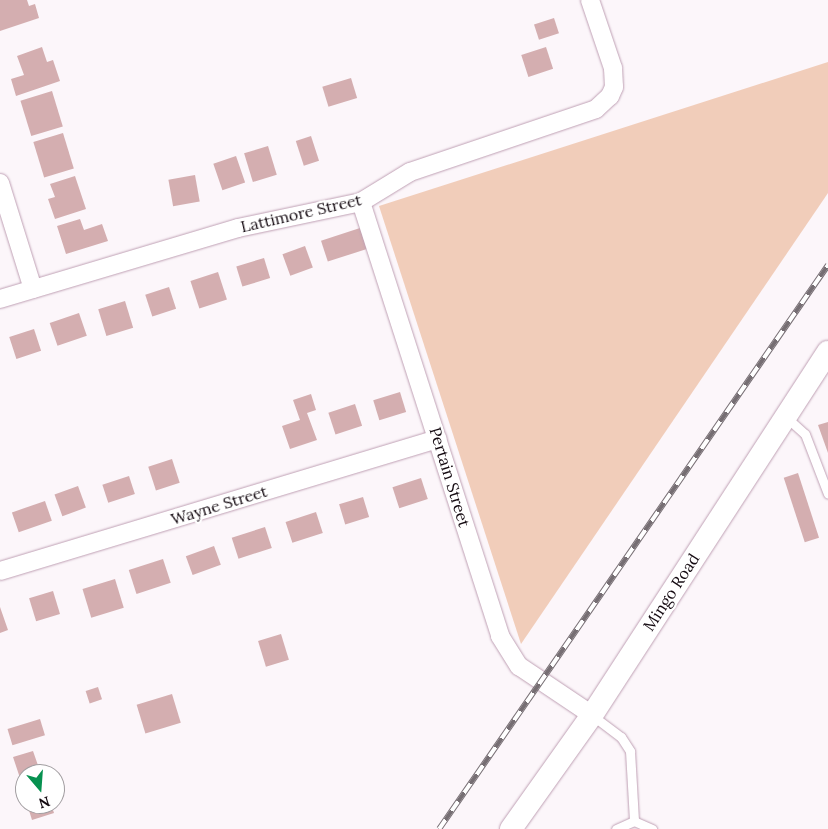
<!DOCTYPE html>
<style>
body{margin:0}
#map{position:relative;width:828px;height:829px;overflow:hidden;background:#fcf6fa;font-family:Lora,serif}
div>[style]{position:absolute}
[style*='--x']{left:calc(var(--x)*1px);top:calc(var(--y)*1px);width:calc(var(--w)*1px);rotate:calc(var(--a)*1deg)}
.green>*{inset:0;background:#f1cdba}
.building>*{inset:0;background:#d4aeb0;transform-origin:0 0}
.roads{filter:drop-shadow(0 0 1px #bfa0b4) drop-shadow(0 0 1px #bfa0b4)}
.service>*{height:9px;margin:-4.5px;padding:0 4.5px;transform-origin:4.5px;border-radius:4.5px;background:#fff}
.minor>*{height:18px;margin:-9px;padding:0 9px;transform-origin:9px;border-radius:9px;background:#fff}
.tertiary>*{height:22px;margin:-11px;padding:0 11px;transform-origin:11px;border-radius:11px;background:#fff}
.rail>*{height:5.5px;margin-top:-2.75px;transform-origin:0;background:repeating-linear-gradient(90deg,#fff 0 11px,#766e73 0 22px);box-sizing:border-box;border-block:1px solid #766e73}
span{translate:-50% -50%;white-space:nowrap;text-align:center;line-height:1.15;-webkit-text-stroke:4.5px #fff;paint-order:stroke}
.street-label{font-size:16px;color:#140a11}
.north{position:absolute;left:15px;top:764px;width:50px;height:50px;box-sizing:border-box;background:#fff;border:1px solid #a19da0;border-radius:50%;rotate:162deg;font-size:14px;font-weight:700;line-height:20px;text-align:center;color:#140a11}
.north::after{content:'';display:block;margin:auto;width:18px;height:22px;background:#079150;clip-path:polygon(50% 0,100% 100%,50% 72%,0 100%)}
</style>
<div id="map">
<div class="green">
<div style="clip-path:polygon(828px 62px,828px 193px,521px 644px,379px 206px)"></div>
</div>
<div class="building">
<div style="clip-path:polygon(0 0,27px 0,29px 6px,35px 4px,39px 18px,0 31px)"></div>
<div style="left:554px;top:18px;width:16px;height:21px;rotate:72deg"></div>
<div style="clip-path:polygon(42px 47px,47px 62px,53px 60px,60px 81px,16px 96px,11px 79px,24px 75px,17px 56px)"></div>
<div style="left:546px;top:47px;width:23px;height:26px;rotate:72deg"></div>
<div style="left:351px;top:78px;width:21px;height:30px;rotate:73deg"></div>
<div style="left:52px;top:91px;width:37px;height:33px;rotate:73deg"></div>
<div style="left:63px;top:133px;width:37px;height:31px;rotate:73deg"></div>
<div style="left:311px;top:136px;width:26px;height:16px;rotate:72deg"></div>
<div style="left:268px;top:146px;width:30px;height:25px;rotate:73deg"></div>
<div style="left:236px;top:156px;width:28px;height:24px;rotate:71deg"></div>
<div style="left:195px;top:175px;width:27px;height:27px;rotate:80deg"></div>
<div style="clip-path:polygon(75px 176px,86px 209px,55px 219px,48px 199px,55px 197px,50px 184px)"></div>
<div style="clip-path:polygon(80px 219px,84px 230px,102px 224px,108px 241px,66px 254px,57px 226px)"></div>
<div style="left:360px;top:228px;width:22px;height:41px;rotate:72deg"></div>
<div style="left:305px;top:246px;width:23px;height:24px;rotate:70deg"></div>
<div style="left:264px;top:258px;width:21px;height:29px;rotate:73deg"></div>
<div style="left:218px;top:272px;width:29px;height:29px;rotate:72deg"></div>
<div style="left:169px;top:287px;width:23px;height:25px;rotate:72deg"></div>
<div style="left:125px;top:301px;width:28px;height:28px;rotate:73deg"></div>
<div style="left:79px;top:313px;width:24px;height:31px;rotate:71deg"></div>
<div style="left:34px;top:329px;width:23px;height:26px;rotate:72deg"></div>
<div style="left:400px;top:392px;width:21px;height:28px;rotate:73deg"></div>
<div style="clip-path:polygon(311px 394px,316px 410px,307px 413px,317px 440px,290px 449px,282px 426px,300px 420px,293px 400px)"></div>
<div style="left:355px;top:404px;width:23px;height:28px;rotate:72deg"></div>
<div style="clip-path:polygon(828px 422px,828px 453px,818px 425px)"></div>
<div style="left:172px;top:459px;width:25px;height:25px;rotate:72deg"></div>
<div style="left:798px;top:473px;width:68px;height:15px;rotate:72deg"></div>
<div style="left:129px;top:476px;width:19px;height:28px;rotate:72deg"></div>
<div style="left:421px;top:478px;width:22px;height:30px;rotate:72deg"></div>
<div style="left:78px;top:486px;width:23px;height:25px;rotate:70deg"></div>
<div style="left:363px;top:497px;width:21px;height:25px;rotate:73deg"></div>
<div style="left:45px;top:501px;width:21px;height:35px;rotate:71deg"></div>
<div style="left:316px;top:512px;width:22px;height:32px;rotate:72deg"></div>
<div style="left:265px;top:527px;width:22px;height:35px;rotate:72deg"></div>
<div style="left:214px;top:546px;width:20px;height:30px;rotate:70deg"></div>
<div style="left:163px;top:559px;width:25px;height:36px;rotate:72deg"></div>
<div style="left:115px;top:579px;width:30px;height:34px;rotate:73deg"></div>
<div style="left:53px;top:591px;width:24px;height:25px;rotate:73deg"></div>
<div style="clip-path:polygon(0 607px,8px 630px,0 633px)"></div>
<div style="left:281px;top:634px;width:27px;height:24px;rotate:73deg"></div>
<div style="left:98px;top:687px;width:13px;height:13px;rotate:72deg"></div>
<div style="left:172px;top:694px;width:30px;height:37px;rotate:73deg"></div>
<div style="left:40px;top:719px;width:17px;height:34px;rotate:73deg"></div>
<div style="clip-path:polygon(33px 751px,41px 774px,25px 774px,25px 782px,22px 784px,13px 757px)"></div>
<div style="clip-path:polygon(27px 804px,51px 804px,54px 813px,32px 820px)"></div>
</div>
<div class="roads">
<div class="service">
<div style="--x:786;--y:417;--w:25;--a:42"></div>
<div style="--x:805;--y:434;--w:64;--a:69"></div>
<div style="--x:593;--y:716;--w:35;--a:37"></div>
<div style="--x:621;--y:737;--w:17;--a:57"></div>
<div style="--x:630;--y:751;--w:70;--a:86.7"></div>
<div style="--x:616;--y:829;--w:20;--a:-24"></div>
<div style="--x:634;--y:821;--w:20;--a:24"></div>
</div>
<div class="minor">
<div style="--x:0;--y:183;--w:111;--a:72.7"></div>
<div style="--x:361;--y:202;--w:456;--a:72.2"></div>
<div style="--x:500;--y:636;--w:36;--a:58"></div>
<div style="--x:519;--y:666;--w:88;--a:33.9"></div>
<div style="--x:0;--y:299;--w:248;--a:-16.6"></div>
<div style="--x:238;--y:228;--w:126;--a:-11.9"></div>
<div style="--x:361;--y:202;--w:57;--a:-31.5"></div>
<div style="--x:410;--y:172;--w:196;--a:-18.7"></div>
<div style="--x:596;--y:109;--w:19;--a:-43"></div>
<div style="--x:610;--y:96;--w:10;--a:-66"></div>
<div style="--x:614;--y:87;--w:19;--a:-93"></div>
<div style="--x:613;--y:68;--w:72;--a:-108.7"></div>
<div style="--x:0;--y:571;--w:457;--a:-16.8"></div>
</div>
<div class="tertiary">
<div style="--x:511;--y:829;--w:140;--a:-54.6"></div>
<div style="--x:592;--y:715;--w:433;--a:-57"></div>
</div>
</div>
<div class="rail">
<div style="--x:439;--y:829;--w:685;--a:-55.41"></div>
</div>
<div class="street-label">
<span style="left:301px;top:213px;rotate:-13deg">Lattimore Street</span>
<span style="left:450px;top:477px;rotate:73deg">Pertain Street</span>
<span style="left:219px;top:505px;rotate:-17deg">Wayne Street</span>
<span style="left:671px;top:592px;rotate:-57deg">Mingo Road</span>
</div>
<div class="north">N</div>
</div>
